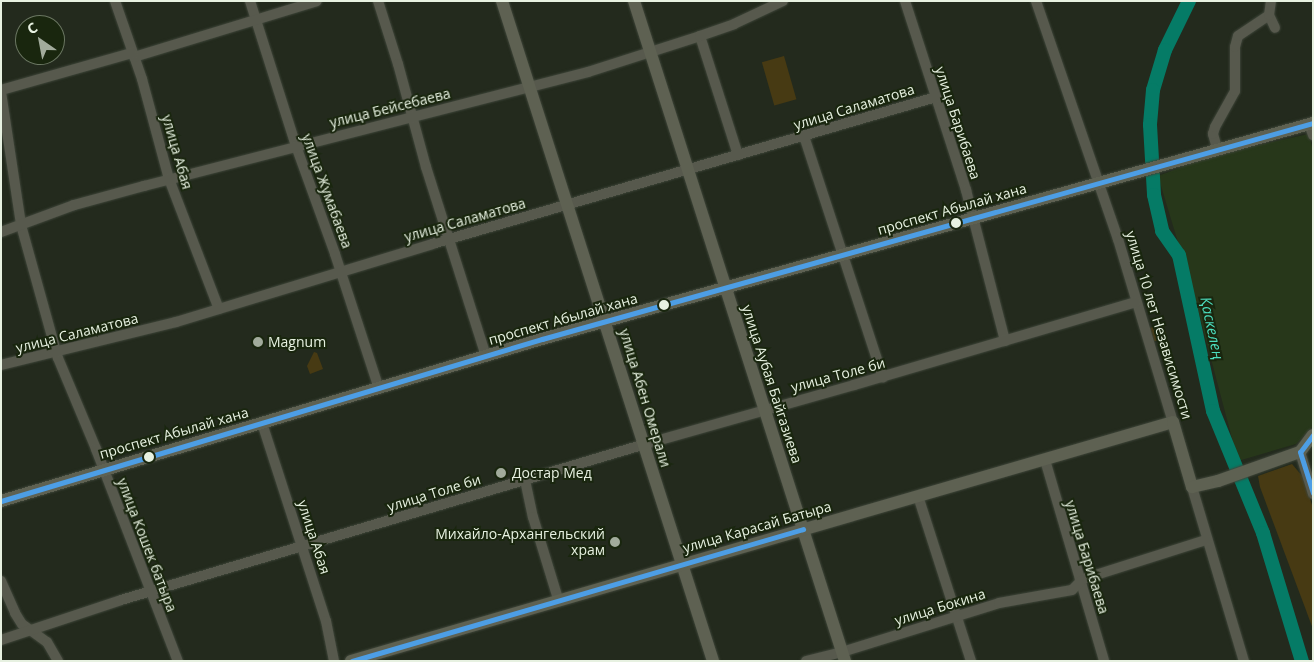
<!DOCTYPE html>
<meta charset="utf-8">
<style>
body{margin:0}
#map{position:relative;width:1314px;height:662px;overflow:hidden;background:#232a1d;font-family:"Open Sans",sans-serif}
div>[style]{position:absolute}
[style*='--x']{left:calc(var(--x)*1px);top:calc(var(--y)*1px);width:calc(var(--w)*1px);rotate:calc(var(--a)*1deg)}
.built>*{inset:0;background:#27371a}
.green>*{inset:0;background:#473a13;transform-origin:0 0}
.river>*{height:14px;margin:-7px;padding:0 7px;transform-origin:7px;border-radius:7px;background:#057b66}
.roads{filter:drop-shadow(0 0 1px #3e4539) drop-shadow(0 0 1px #3e4539)}
.minor>*{height:10px;margin:-5px;padding:0 5px;transform-origin:5px;border-radius:5px;background:#57594d}
.major>*{height:12px;margin:-6px;padding:0 6px;transform-origin:6px;border-radius:6px;background:#5e6152}
.bus-1>*{height:5px;margin:-2.5px;padding:0 2.5px;transform-origin:2.5px;border-radius:2.5px;background:#4d9ee5}
.dots>*{width:14px;height:14px;translate:-50% -50%;box-sizing:border-box;border:2px solid #19260e;border-radius:50%}
span{translate:-50% -50%;white-space:nowrap;text-align:center;line-height:1.15;-webkit-text-stroke:4px #19260e;paint-order:stroke}
.street-label{font-size:14px;color:#e7f1e1}
.poi-label{font-size:14px;color:#e7f1e1}
.left{translate:0 -50%;text-align:left}
.right{translate:-100% -50%;text-align:right}
.water-label{font-size:15px;color:#4cdebe;font-style:italic}
.frame{position:absolute;inset:0;border:2px solid #e7f1e1;pointer-events:none}
.north{position:absolute;left:15px;top:15px;width:50px;height:50px;box-sizing:border-box;background:#19260e;border:1px solid #6b7762;border-radius:50%;rotate:327deg;font-size:14px;font-weight:700;line-height:20px;text-align:center;color:#e7f1e1}
.north::after{content:'';display:block;margin:auto;width:18px;height:22px;background:#a2ab9c;clip-path:polygon(50% 0,100% 100%,50% 72%,0 100%)}
</style>
<div id="map">
<div class="built">
<div style="clip-path:polygon(1309px 134px,1313px 151px,1313px 426px,1296px 444px,1238px 461px,1196px 302px,1158px 176px,1214px 155px)"></div>
</div>
<div class="green">
<div style="left:784px;top:56px;width:45px;height:23px;rotate:74deg"></div>
<div style="left:1163px;top:324px;width:14px;height:14px;rotate:73deg"></div>
<div style="clip-path:polygon(314px 352px,317px 353px,323px 369px,310px 374px,307px 366px)"></div>
<div style="clip-path:polygon(1292px 464px,1303px 477px,1313px 508px,1313px 629px,1260px 487px,1258px 476px)"></div>
</div>
<div class="river">
<div style="--x:1189;--y:1;--w:55;--a:116.1"></div>
<div style="--x:1165;--y:50;--w:42;--a:106.7"></div>
<div style="--x:1153;--y:90;--w:35;--a:95"></div>
<div style="--x:1150;--y:125;--w:70;--a:86.7"></div>
<div style="--x:1154;--y:195;--w:37;--a:77"></div>
<div style="--x:1162;--y:231;--w:29;--a:55"></div>
<div style="--x:1179;--y:255;--w:160;--a:77.7"></div>
<div style="--x:1213;--y:411;--w:132;--a:67.7"></div>
<div style="--x:1263;--y:533;--w:134;--a:73.1"></div>
</div>
<div class="roads">
<div class="minor">
<div style="--x:115;--y:1;--w:83;--a:70.9"></div>
<div style="--x:142;--y:79;--w:104;--a:74.9"></div>
<div style="--x:169;--y:179;--w:139;--a:69"></div>
<div style="--x:250;--y:1;--w:152;--a:72.4"></div>
<div style="--x:296;--y:146;--w:115;--a:70.1"></div>
<div style="--x:335;--y:254;--w:142;--a:71.9"></div>
<div style="--x:378;--y:1;--w:66;--a:72.4"></div>
<div style="--x:398;--y:64;--w:107;--a:74.8"></div>
<div style="--x:426;--y:167;--w:198;--a:72.4"></div>
<div style="--x:905;--y:1;--w:199;--a:72.1"></div>
<div style="--x:966;--y:190;--w:156;--a:75.5"></div>
<div style="--x:1036;--y:1;--w:252;--a:71"></div>
<div style="--x:1118;--y:239;--w:191;--a:73.3"></div>
<div style="--x:1269;--y:15;--w:14;--a:65"></div>
<div style="--x:700;--y:36;--w:125;--a:72.3"></div>
<div style="--x:134;--y:57;--w:191;--a:-17"></div>
<div style="--x:1;--y:90;--w:136;--a:-15.8"></div>
<div style="--x:1;--y:92;--w:134;--a:81.4"></div>
<div style="--x:21;--y:225;--w:138;--a:74.5"></div>
<div style="--x:58;--y:358;--w:99;--a:67.3"></div>
<div style="--x:96;--y:449;--w:227;--a:68.9"></div>
<div style="--x:1309;--y:124;--w:12;--a:70"></div>
<div style="--x:804;--y:136;--w:254;--a:71.9"></div>
<div style="--x:1217;--y:148;--w:15;--a:-106"></div>
<div style="--x:1213;--y:134;--w:7;--a:-74"></div>
<div style="--x:1215;--y:127;--w:41;--a:-60.9"></div>
<div style="--x:1235;--y:91;--w:44;--a:-90"></div>
<div style="--x:1235;--y:47;--w:11;--a:-75"></div>
<div style="--x:1238;--y:36;--w:37;--a:-34"></div>
<div style="--x:1269;--y:15;--w:14;--a:-82"></div>
<div style="--x:1;--y:232;--w:78;--a:-20.3"></div>
<div style="--x:74;--y:205;--w:73;--a:-15.2"></div>
<div style="--x:144;--y:186;--w:458;--a:-14.4"></div>
<div style="--x:588;--y:72;--w:118;--a:-17.8"></div>
<div style="--x:700;--y:36;--w:36;--a:-19"></div>
<div style="--x:734;--y:24;--w:54;--a:-25.1"></div>
<div style="--x:1;--y:365;--w:180;--a:-13.8"></div>
<div style="--x:176;--y:322;--w:268;--a:-16.9"></div>
<div style="--x:432;--y:244;--w:525;--a:-16.26"></div>
<div style="--x:262;--y:423;--w:208;--a:72.1"></div>
<div style="--x:326;--y:621;--w:41;--a:78.7"></div>
<div style="--x:1300;--y:452;--w:44;--a:72.8"></div>
<div style="--x:1045;--y:460;--w:209;--a:73.6"></div>
<div style="--x:525;--y:480;--w:38;--a:78"></div>
<div style="--x:533;--y:517;--w:86;--a:73"></div>
<div style="--x:1192;--y:487;--w:182;--a:73.4"></div>
<div style="--x:918;--y:496;--w:173;--a:72.2"></div>
<div style="--x:1080;--y:580;--w:132;--a:-17.6"></div>
<div style="--x:1;--y:581;--w:35;--a:66"></div>
<div style="--x:15;--y:613;--w:13;--a:58"></div>
<div style="--x:22;--y:624;--w:31;--a:36"></div>
<div style="--x:47;--y:642;--w:22;--a:60"></div>
<div style="--x:1;--y:640;--w:126;--a:-18.4"></div>
<div style="--x:121;--y:600;--w:544;--a:-16.57"></div>
<div style="--x:642;--y:445;--w:220;--a:-15.8"></div>
<div style="--x:854;--y:385;--w:294;--a:-16.4"></div>
<div style="--x:806;--y:661;--w:37;--a:-14"></div>
<div style="--x:842;--y:652;--w:164;--a:-17.3"></div>
<div style="--x:999;--y:603;--w:74;--a:-10.1"></div>
<div style="--x:1072;--y:590;--w:13;--a:-45"></div>
</div>
<div class="major">
<div style="--x:502;--y:1;--w:693;--a:72.27"></div>
<div style="--x:634;--y:1;--w:693;--a:72.27"></div>
<div style="--x:1;--y:501;--w:565;--a:-16.67"></div>
<div style="--x:542;--y:339;--w:801;--a:-15.65"></div>
<div style="--x:351;--y:661;--w:856;--a:-16.21"></div>
<div style="--x:1173;--y:422;--w:68;--a:73.7"></div>
<div style="--x:1192;--y:487;--w:27;--a:-13"></div>
<div style="--x:1218;--y:481;--w:87;--a:-19.5"></div>
<div style="--x:1300;--y:452;--w:21;--a:-53"></div>
</div>
</div>
<div class="bus-1">
<div style="--x:1313;--y:435;--w:21;--a:127"></div>
<div style="--x:1300;--y:452;--w:43;--a:72.4"></div>
<div style="--x:1;--y:501;--w:565;--a:-16.67"></div>
<div style="--x:542;--y:339;--w:801;--a:-15.65"></div>
<div style="--x:352;--y:661;--w:470;--a:-16.3"></div>
</div>
<div class="dots">
<div style="left:956px;top:223px;background:#e7f1e1"></div>
<div style="left:664px;top:305px;background:#e7f1e1"></div>
<div style="left:258px;top:342px;background:#a2ab9c"></div>
<div style="left:149px;top:457px;background:#e7f1e1"></div>
<div style="left:501px;top:473px;background:#a2ab9c"></div>
<div style="left:615px;top:542px;background:#a2ab9c"></div>
</div>
<div class="street-label">
<span style="left:854px;top:107px;rotate:-17deg">улица Саламатова</span>
<span style="left:390px;top:108px;rotate:-14deg">улица Бейсебаева</span>
<span style="left:958px;top:123px;rotate:72deg">улица Барибаева</span>
<span style="left:177px;top:152px;rotate:74deg">улица Абая</span>
<span style="left:327px;top:191px;rotate:70deg">улица Жумабаева</span>
<span style="left:952px;top:209px;rotate:-16deg">проспект Абылай хана</span>
<span style="left:465px;top:220px;rotate:-16deg">улица Саламатова</span>
<span style="left:563px;top:319px;rotate:-16deg">проспект Абылай хана</span>
<span style="left:1159px;top:325px;rotate:73deg">улица 10 лет Независимости</span>
<span style="left:77px;top:333px;rotate:-14deg">улица Саламатова</span>
<span style="left:838px;top:375px;rotate:-15deg">улица Толе би</span>
<span style="left:772px;top:384px;rotate:72deg">улица Аубая Байгазиева</span>
<span style="left:645px;top:398px;rotate:73deg">улица Абен Омерали</span>
<span style="left:174px;top:433px;rotate:-16deg">проспект Абылай хана</span>
<span style="left:434px;top:493px;rotate:-17deg">улица Толе би</span>
<span style="left:757px;top:527px;rotate:-16deg">улица Карасай Батыра</span>
<span style="left:314px;top:537px;rotate:72deg">улица Абая</span>
<span style="left:147px;top:545px;rotate:69deg">улица Кошек батыра</span>
<span style="left:1087px;top:557px;rotate:73deg">улица Барибаева</span>
<span style="left:940px;top:607px;rotate:-17deg">улица Бокина</span>
</div>
<div class="poi-label">
<span class="left" style="left:268px;top:342px">Magnum</span>
<span class="left" style="left:512px;top:473px">Достар Мед</span>
<span class="right" style="left:605px;top:542px">Михайло-Архангельский<br>храм</span>
</div>
<div class="water-label">
<span style="left:1212px;top:328px;rotate:78deg">Қаскелең</span>
</div>
<div class="frame"></div>
<div class="north">С</div>
</div>
